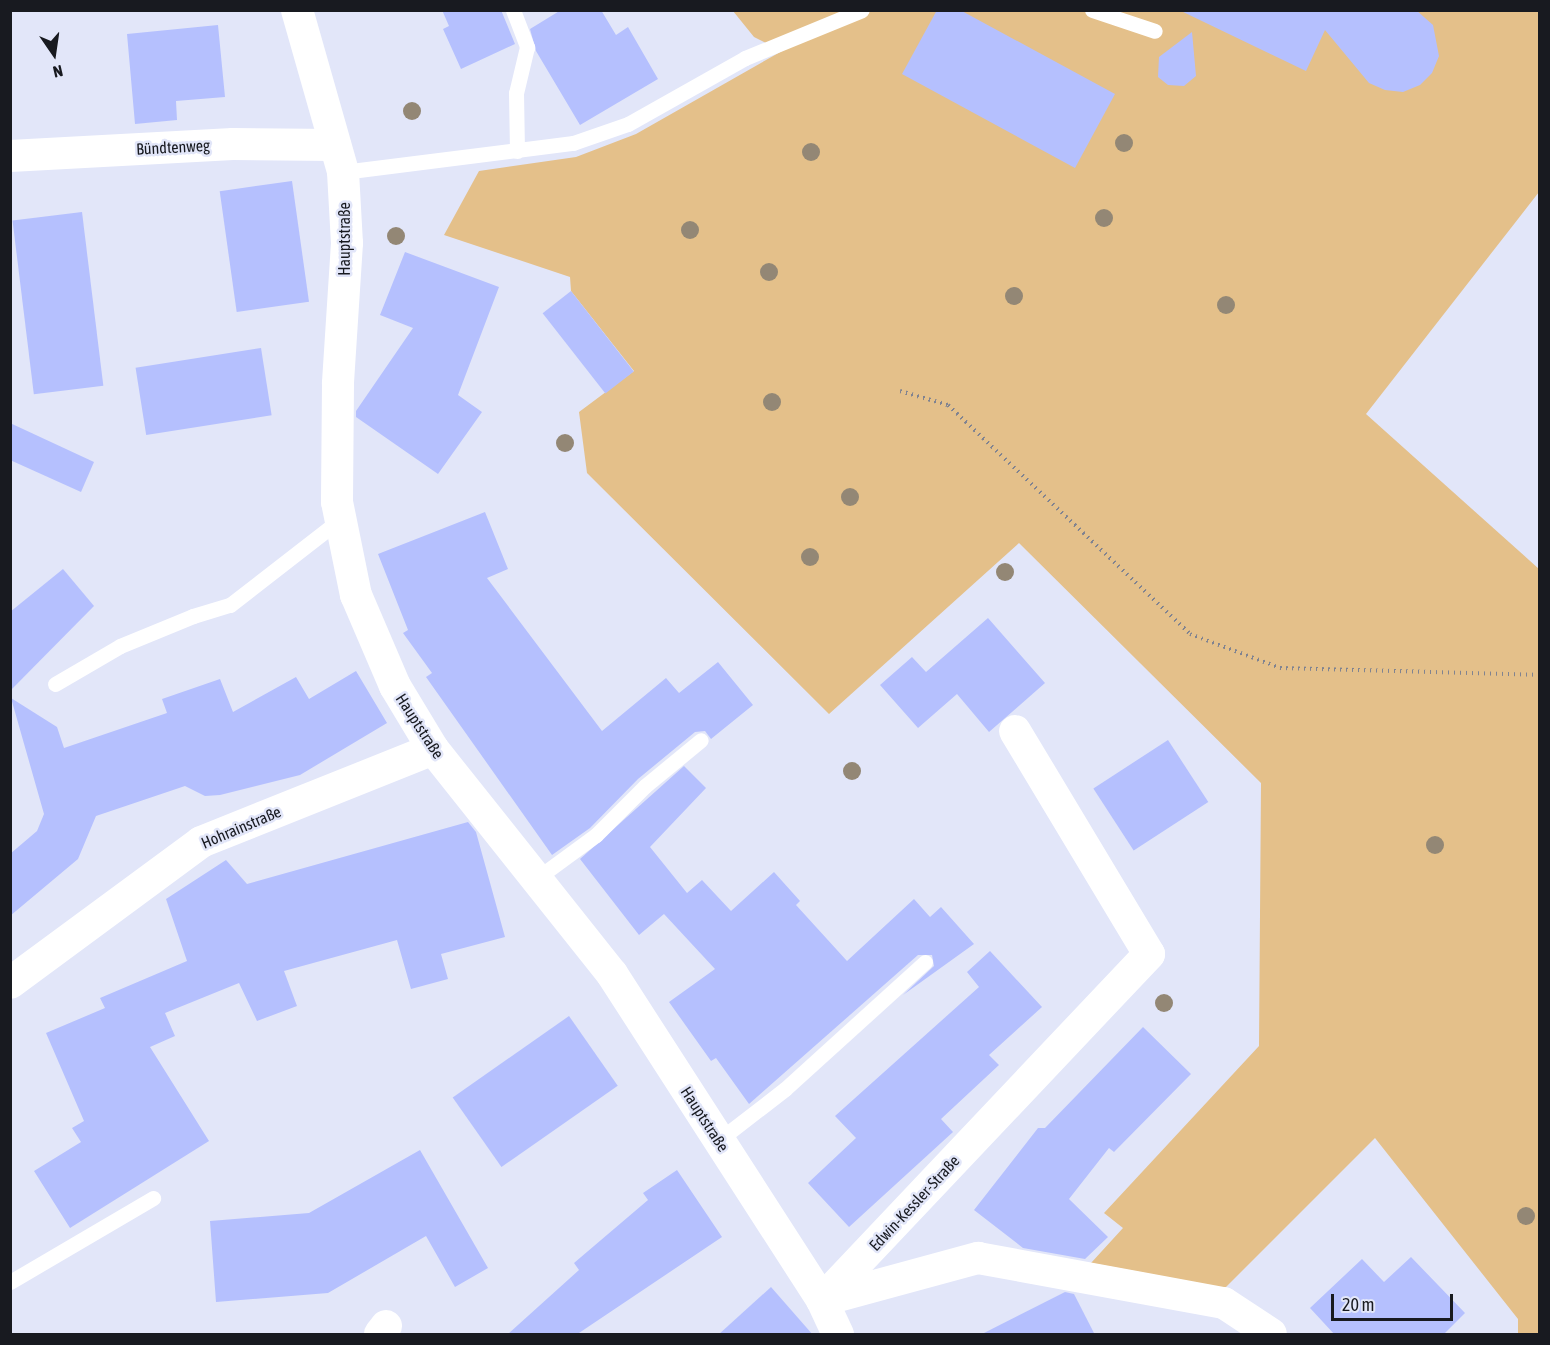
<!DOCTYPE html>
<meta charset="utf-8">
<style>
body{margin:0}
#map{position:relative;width:1550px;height:1345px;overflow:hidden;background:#e2e6f9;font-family:"Asap Condensed",sans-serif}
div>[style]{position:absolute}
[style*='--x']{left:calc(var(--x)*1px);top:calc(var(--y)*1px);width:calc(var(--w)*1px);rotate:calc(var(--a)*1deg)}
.green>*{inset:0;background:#e4c08a}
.building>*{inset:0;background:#b5c0fe;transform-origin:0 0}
.path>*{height:4px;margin-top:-2px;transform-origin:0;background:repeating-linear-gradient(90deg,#808390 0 1.5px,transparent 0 6px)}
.service>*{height:15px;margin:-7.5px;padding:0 7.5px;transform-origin:7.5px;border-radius:7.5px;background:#fff}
.minor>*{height:32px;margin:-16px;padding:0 16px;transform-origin:16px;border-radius:16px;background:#fff}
.trees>*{width:18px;height:18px;margin:-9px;border-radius:50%;background:#938775}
span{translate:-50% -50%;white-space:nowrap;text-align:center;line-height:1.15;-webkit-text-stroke:5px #e2e6f9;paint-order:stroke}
.street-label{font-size:16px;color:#181a20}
.frame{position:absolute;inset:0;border:12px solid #181a20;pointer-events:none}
.north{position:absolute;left:24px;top:24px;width:60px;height:60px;-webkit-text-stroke:4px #e2e6f9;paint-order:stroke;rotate:167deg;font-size:16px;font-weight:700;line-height:24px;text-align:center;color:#181a20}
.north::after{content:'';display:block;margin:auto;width:21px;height:27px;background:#181a20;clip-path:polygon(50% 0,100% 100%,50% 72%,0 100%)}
.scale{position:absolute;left:1331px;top:1294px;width:122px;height:27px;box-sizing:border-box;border:3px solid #181a20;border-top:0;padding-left:8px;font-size:18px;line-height:21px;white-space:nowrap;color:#181a20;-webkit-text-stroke:4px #e2e6f9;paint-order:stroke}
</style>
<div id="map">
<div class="green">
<div style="clip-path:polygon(733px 11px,1539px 11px,1539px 192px,1366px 414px,1539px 569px,1539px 1334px,1518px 1334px,1518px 1319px,1375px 1138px,1225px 1288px,1091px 1263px,1123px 1228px,1104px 1213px,1259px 1046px,1261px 783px,1019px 543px,829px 714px,587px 473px,579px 412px,634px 371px,571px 291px,570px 277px,444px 235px,479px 171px,576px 157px,636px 134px,782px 51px,754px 37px)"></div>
</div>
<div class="building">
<div style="clip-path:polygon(442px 10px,501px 10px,515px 44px,461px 69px,443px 29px,449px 26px)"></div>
<div style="clip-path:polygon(561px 10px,601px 10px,616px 35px,628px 27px,658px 79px,580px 125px,536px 51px,530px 29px)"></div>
<div style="clip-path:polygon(937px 10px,960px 10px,1115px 94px,1075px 168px,902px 74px)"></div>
<div style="clip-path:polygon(1179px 10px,1416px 10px,1433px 25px,1439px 56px,1432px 73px,1420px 85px,1403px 92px,1385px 90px,1369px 83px,1325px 30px,1306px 71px)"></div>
<div style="clip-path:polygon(218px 25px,225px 97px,176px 101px,177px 120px,135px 124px,127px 34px)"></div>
<div style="clip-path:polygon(1192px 32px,1196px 76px,1184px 86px,1168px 85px,1158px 77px,1159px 57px)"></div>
<div style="left:292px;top:181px;width:122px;height:73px;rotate:82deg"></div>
<div style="left:82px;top:212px;width:175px;height:70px;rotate:83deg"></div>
<div style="clip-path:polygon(405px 252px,499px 287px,458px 395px,482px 412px,438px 474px,356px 417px,356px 411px,413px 328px,380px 315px)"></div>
<div style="left:571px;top:291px;width:102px;height:36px;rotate:52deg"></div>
<div style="left:261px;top:348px;width:68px;height:127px;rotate:81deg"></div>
<div style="clip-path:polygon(10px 423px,94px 462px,81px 492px,10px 460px)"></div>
<div style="clip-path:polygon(485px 512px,508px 569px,487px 578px,602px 731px,666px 678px,679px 693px,718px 662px,753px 705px,711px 739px,705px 731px,695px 732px,638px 779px,590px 828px,552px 855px,426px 677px,432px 673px,403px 633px,408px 630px,378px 554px)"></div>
<div style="clip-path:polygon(63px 569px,94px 606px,10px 691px,10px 612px)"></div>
<div style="clip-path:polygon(988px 618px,1045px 683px,989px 732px,957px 694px,918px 728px,880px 685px,912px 657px,926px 672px)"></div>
<div style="clip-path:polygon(356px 671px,387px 723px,300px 775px,220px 795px,205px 796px,185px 786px,96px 816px,78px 859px,10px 916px,10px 854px,37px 831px,44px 814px,11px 698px,57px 727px,64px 748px,167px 713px,162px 699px,220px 679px,233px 712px,296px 677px,309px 699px)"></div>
<div style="left:1168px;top:740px;width:74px;height:89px;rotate:57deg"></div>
<div style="clip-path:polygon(684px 766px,706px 788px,650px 847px,687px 893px,702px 880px,731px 911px,774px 872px,800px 901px,796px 905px,847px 961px,914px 899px,930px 917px,941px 907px,974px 944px,903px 995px,934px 966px,932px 955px,918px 955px,749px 1104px,716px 1058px,711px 1061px,669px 1002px,715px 969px,664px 914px,639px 935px,580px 859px)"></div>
<div style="clip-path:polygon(468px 822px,476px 832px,505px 937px,441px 954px,448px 979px,411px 989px,397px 940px,284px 971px,297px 1006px,257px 1021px,239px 983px,165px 1013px,175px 1036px,150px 1047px,209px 1141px,70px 1228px,34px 1171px,81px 1142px,72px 1128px,84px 1121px,46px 1033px,105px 1008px,100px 998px,187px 961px,166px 899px,226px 860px,247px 884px)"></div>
<div style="clip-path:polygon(990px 951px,1042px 1007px,989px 1055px,999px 1065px,941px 1119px,953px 1132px,849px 1227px,808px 1183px,856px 1138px,835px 1116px,979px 987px,967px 972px)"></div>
<div style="left:569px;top:1016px;width:85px;height:142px;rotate:55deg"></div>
<div style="clip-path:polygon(1143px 1027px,1191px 1074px,1114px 1152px,1109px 1148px,1069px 1199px,1108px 1237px,1085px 1259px,1023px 1248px,974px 1210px,1038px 1128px,1045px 1128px)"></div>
<div style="clip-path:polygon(420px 1150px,488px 1268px,455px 1287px,426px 1236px,328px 1293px,216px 1302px,210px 1221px,309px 1213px)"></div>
<div style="clip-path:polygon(677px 1170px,722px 1237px,576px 1335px,507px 1335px,579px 1270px,574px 1263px,648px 1200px,643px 1193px)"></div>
<div style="clip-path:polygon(1411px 1257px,1465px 1313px,1443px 1335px,1335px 1335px,1310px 1308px,1362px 1259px,1384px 1282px)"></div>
<div style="clip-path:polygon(771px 1287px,813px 1335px,718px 1335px)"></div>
<div style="clip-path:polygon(1065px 1292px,1074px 1294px,1095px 1335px,980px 1335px)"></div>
</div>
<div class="path">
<div style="--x:900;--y:391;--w:50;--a:16.3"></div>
<div style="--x:948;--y:405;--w:333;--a:43.4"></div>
<div style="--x:1190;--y:634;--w:96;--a:20.7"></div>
<div style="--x:1280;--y:668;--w:260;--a:1.5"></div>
</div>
<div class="service">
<div style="--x:513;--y:10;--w:40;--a:69"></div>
<div style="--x:527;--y:47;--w:47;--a:103.4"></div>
<div style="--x:516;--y:93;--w:58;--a:89"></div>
<div style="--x:1092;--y:10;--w:66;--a:18.4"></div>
<div style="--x:343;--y:172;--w:232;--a:-7.2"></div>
<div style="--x:573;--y:143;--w:58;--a:-19.1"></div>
<div style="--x:628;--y:124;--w:134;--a:-29.4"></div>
<div style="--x:745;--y:58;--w:126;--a:-22.3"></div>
<div style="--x:55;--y:684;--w:75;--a:-30.3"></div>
<div style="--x:120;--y:646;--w:79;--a:-22.3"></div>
<div style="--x:193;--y:616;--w:39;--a:-17"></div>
<div style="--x:230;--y:605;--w:140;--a:-37.8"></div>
<div style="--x:536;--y:879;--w:74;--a:-36.3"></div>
<div style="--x:596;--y:835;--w:69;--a:-45"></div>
<div style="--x:645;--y:786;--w:72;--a:-39.4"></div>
<div style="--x:719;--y:1140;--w:83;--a:-37.7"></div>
<div style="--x:785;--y:1089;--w:189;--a:-42.2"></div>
<div style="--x:10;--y:1282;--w:166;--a:-30.4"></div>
</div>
<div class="minor">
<div style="--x:297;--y:10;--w:168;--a:74.1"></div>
<div style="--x:343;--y:172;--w:71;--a:86.8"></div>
<div style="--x:347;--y:243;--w:141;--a:93.7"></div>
<div style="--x:338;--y:384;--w:118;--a:90.5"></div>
<div style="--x:337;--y:502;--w:95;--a:78.5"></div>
<div style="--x:356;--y:595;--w:99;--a:66.8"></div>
<div style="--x:395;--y:686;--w:74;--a:58.9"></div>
<div style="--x:433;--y:749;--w:288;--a:51.5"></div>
<div style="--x:612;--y:974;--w:388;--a:57.2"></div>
<div style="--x:822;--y:1300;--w:38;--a:65"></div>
<div style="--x:10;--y:156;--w:223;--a:-3.1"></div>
<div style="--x:233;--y:144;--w:102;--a:0.6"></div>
<div style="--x:10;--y:983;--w:237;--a:-36.4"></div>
<div style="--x:201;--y:842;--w:250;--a:-21.8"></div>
<div style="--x:822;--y:1300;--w:476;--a:-46.6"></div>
<div style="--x:1149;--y:954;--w:260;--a:-121"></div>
<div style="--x:823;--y:1300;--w:161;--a:-15.2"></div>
<div style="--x:978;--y:1258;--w:250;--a:10.4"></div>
<div style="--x:1224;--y:1303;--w:56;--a:33.4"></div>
<div style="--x:380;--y:1334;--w:10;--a:-53"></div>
</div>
<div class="trees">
<div style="left:412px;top:111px"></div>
<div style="left:1124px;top:143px"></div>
<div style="left:811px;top:152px"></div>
<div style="left:1104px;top:218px"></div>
<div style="left:690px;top:230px"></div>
<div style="left:396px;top:236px"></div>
<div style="left:769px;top:272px"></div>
<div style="left:1014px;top:296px"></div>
<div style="left:1226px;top:305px"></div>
<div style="left:772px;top:402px"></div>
<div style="left:565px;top:443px"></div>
<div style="left:850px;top:497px"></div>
<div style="left:810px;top:557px"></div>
<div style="left:1005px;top:572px"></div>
<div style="left:852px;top:771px"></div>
<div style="left:1435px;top:845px"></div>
<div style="left:1164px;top:1003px"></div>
<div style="left:1526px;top:1216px"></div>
</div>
<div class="street-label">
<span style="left:173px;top:147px;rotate:-3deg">Bündtenweg</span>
<span style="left:344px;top:239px;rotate:-90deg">Hauptstraße</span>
<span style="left:420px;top:726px;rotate:57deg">Hauptstraße</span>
<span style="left:241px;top:827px;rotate:-23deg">Hohrainstraße</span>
<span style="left:705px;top:1119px;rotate:57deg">Hauptstraße</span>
<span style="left:914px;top:1203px;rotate:-47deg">Edwin-Kessler-Straße</span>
</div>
<div class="frame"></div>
<div class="north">N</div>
<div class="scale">20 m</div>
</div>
